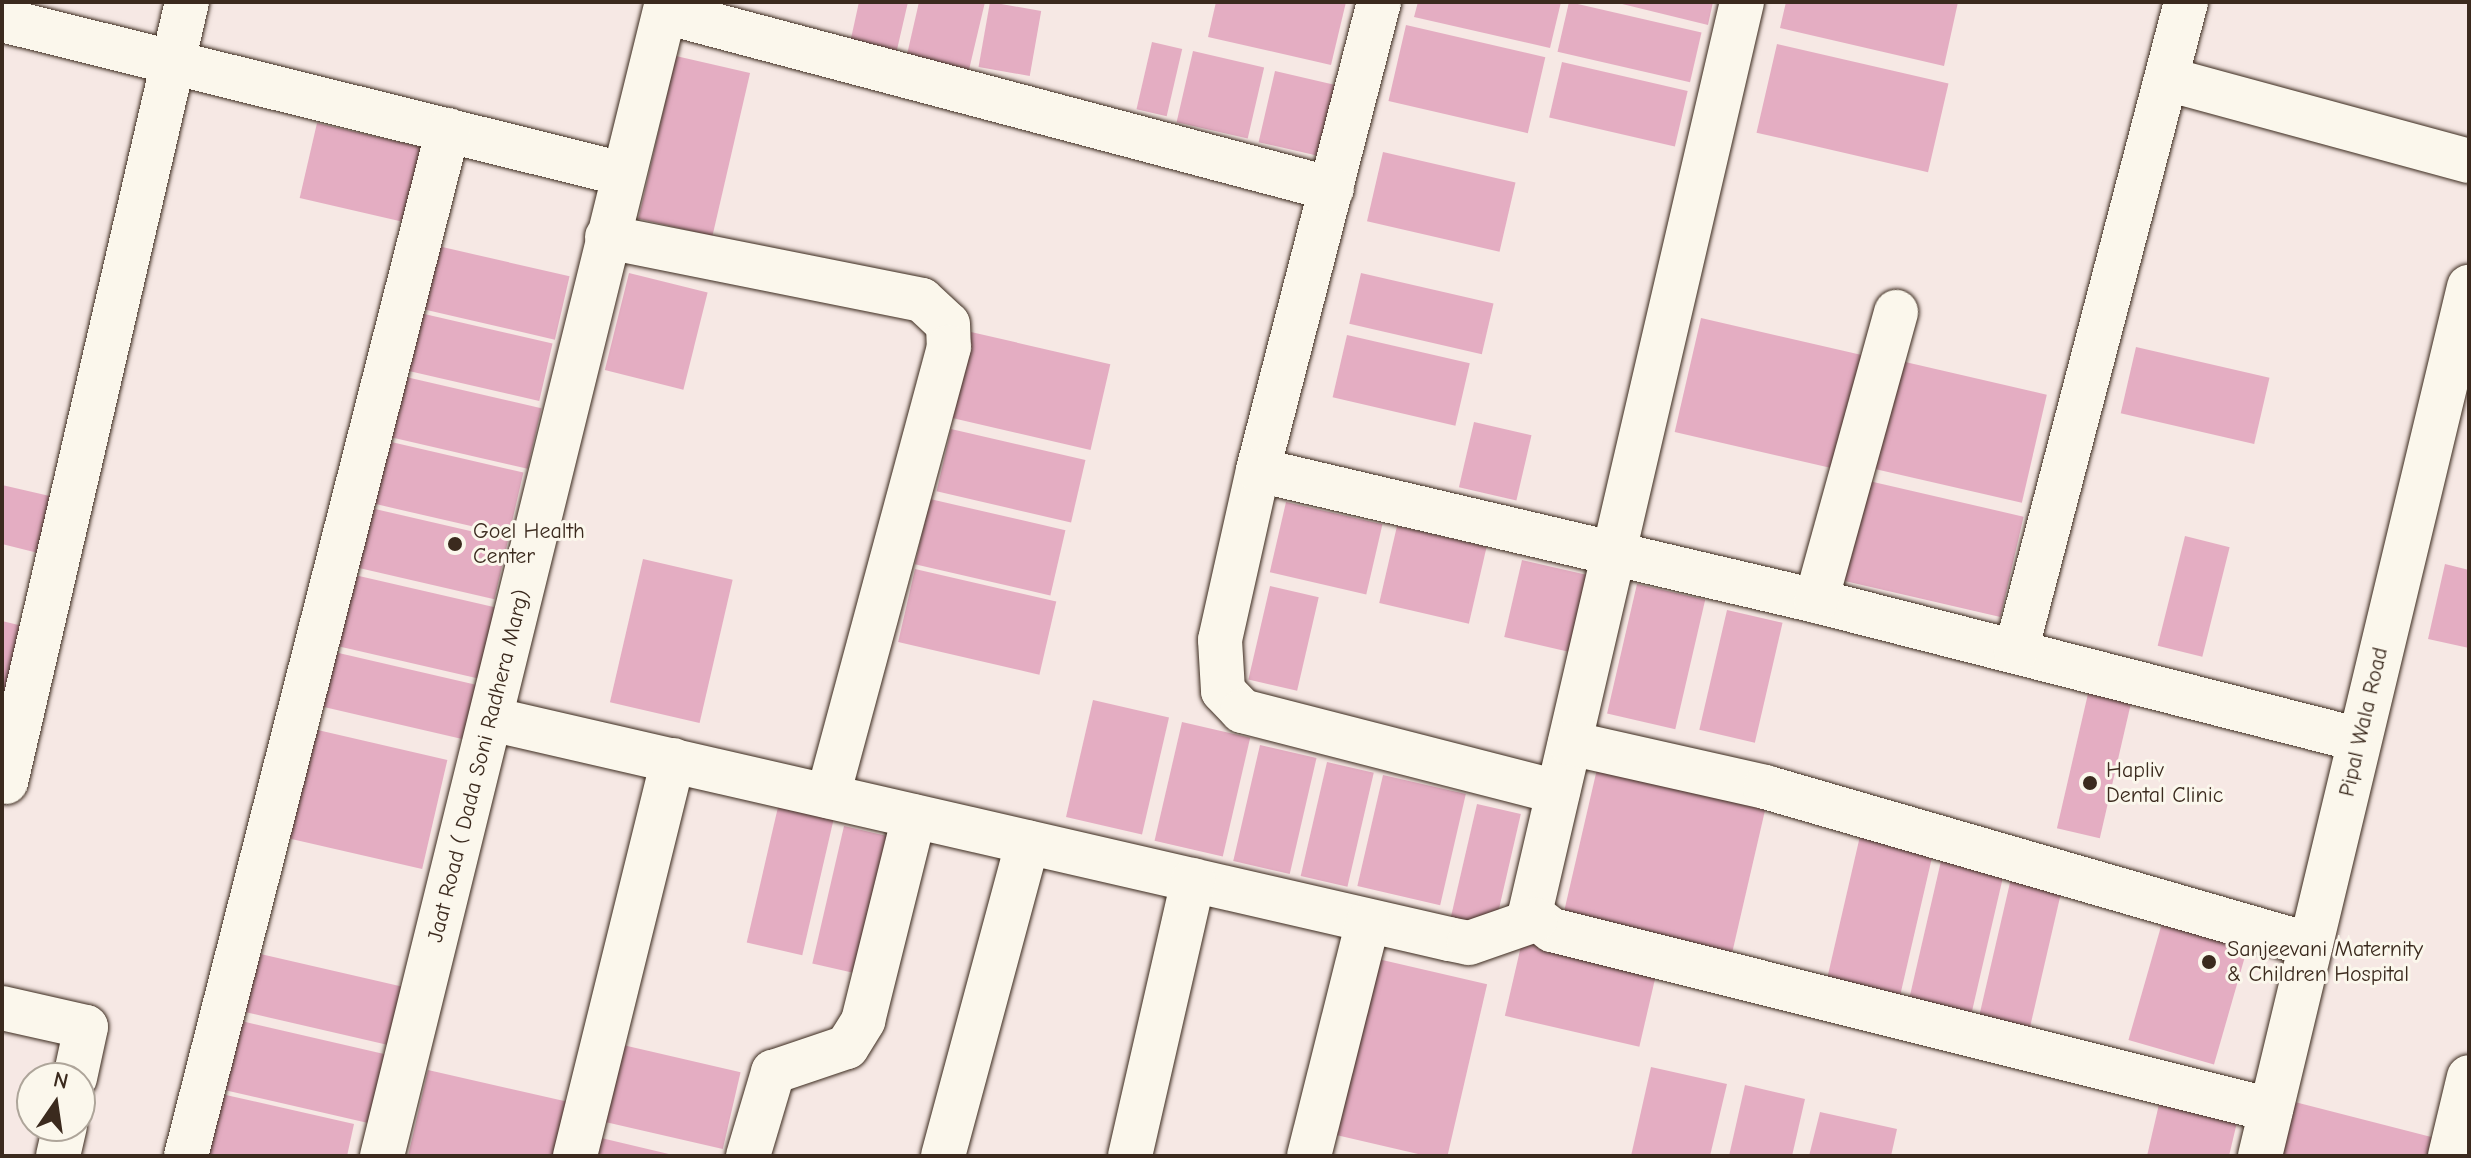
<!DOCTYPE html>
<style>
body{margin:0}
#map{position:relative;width:2471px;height:1158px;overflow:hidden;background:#f6e8e4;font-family:"Comic Neue",sans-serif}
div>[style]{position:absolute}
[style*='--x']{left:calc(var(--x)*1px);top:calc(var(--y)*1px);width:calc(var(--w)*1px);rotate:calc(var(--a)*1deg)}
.building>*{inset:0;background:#e4adc2;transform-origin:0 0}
.roads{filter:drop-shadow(0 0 2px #3b2a1e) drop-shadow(0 0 2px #3b2a1e)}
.street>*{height:44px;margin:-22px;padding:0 22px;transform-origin:22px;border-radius:22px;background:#fbf7ec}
.secondary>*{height:44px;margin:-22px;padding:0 22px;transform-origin:22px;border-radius:22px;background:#fbf7ec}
.dots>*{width:22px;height:22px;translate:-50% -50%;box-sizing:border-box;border:4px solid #fbf7ec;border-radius:50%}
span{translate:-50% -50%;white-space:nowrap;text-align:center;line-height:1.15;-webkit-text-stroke:6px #fbf7ec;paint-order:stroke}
.poi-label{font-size:22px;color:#3b2a1e}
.left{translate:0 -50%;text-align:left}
.street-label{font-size:22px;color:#3b2a1e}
.frame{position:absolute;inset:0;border:4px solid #3b2a1e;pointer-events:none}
.north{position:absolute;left:16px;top:1062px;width:80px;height:80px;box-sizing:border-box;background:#fbf7ec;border:2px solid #aea59a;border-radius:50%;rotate:13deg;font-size:22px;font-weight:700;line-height:32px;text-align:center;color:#3b2a1e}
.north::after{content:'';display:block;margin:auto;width:28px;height:36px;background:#3b2a1e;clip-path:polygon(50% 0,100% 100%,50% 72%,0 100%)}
</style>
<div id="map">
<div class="building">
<div style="clip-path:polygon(859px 2px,908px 2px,896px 54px,850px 43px)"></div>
<div style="clip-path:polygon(919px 2px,985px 2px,968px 74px,906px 59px)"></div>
<div style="left:990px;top:2px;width:52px;height:66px;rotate:10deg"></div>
<div style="clip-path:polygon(1216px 2px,1346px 2px,1331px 65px,1208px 37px)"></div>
<div style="clip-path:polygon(1418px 2px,1561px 2px,1550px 48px,1414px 17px)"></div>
<div style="left:1569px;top:2px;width:136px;height:51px;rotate:13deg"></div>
<div style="clip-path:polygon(1614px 2px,1713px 2px,1708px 25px)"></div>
<div style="clip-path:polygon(1786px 2px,1958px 2px,1944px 66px,1780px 28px)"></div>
<div style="left:1406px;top:25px;width:143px;height:78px;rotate:13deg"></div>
<div style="left:1152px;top:42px;width:31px;height:69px;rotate:13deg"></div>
<div style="left:1777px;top:44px;width:176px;height:91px;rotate:13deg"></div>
<div style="left:1193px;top:51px;width:73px;height:73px;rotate:13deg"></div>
<div style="left:676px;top:56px;width:76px;height:167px;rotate:13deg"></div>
<div style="left:1562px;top:62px;width:129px;height:57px;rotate:13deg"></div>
<div style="left:1275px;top:71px;width:63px;height:73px;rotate:13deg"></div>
<div style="left:317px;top:123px;width:120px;height:77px;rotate:13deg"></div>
<div style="left:1383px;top:152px;width:136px;height:71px;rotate:13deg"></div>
<div style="left:438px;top:246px;width:135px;height:65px;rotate:13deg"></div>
<div style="left:629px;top:273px;width:81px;height:100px;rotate:14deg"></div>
<div style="left:1361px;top:273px;width:136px;height:52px;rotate:13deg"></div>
<div style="left:420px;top:313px;width:136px;height:59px;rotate:13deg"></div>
<div style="left:1701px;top:318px;width:175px;height:117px;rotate:13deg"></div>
<div style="left:971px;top:332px;width:143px;height:88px;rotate:13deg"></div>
<div style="left:1347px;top:335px;width:126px;height:64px;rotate:13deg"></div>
<div style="left:2136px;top:347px;width:137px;height:68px;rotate:13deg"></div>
<div style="left:1888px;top:358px;width:163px;height:111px;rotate:13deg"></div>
<div style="left:406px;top:377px;width:139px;height:62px;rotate:13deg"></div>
<div style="left:1474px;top:422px;width:59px;height:67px;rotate:13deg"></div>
<div style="left:951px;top:429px;width:138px;height:64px;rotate:13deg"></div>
<div style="left:387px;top:441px;width:140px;height:64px;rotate:13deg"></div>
<div style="left:1856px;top:478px;width:172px;height:103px;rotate:13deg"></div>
<div style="clip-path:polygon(2px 485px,67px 500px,54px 557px,2px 544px)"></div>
<div style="left:930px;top:499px;width:139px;height:67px;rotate:13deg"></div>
<div style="left:1286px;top:502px;width:99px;height:72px;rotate:13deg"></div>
<div style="left:362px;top:506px;width:150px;height:61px;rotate:13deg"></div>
<div style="left:1397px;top:526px;width:92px;height:79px;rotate:13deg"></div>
<div style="left:2185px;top:536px;width:46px;height:113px;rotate:14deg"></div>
<div style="left:643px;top:559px;width:92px;height:147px;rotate:13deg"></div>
<div style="left:1522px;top:560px;width:85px;height:79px;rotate:13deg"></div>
<div style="clip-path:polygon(2445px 564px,2469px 570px,2469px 648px,2428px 639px)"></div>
<div style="left:915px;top:569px;width:145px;height:75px;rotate:13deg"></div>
<div style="left:346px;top:573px;width:156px;height:73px;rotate:13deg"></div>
<div style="left:1637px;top:584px;width:70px;height:133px;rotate:13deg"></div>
<div style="left:1270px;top:586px;width:50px;height:96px;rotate:13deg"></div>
<div style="left:1727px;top:610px;width:57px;height:123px;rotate:13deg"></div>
<div style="clip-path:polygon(2px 621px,31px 628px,2px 740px)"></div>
<div style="left:330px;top:651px;width:153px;height:56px;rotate:13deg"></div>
<div style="left:2090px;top:685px;width:44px;height:147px;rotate:13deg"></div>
<div style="left:1093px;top:700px;width:78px;height:120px;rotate:13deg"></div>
<div style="left:1182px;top:722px;width:70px;height:122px;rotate:13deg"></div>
<div style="left:309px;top:728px;width:142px;height:112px;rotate:13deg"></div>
<div style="left:1260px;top:745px;width:58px;height:119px;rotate:13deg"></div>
<div style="left:1327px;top:762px;width:48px;height:117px;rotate:13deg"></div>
<div style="left:1597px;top:769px;width:173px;height:154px;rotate:13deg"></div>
<div style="left:1383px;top:775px;width:85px;height:114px;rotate:13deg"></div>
<div style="left:1477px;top:804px;width:45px;height:116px;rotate:13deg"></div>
<div style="left:778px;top:807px;width:57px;height:139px;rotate:13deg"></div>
<div style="left:844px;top:826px;width:52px;height:141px;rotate:13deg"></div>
<div style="left:1860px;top:836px;width:75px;height:148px;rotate:13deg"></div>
<div style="left:1941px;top:861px;width:64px;height:148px;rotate:13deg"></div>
<div style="left:2012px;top:874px;width:52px;height:149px;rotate:13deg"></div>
<div style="left:2164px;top:916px;width:89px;height:129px;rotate:16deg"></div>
<div style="left:1524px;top:933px;width:138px;height:85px;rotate:13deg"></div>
<div style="left:252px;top:952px;width:158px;height:60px;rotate:13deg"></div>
<div style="left:1378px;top:959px;width:112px;height:181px;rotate:13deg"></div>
<div style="left:237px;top:1020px;width:152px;height:71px;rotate:13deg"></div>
<div style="left:610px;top:1042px;width:134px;height:79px;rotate:13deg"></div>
<div style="clip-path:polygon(1651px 1067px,1727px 1084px,1710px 1156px,1631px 1156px)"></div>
<div style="clip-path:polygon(428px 1070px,573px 1103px,560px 1156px,408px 1156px)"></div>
<div style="clip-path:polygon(1745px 1085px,1805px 1099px,1792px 1156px,1729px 1156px)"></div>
<div style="clip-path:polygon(217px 1093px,354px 1124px,347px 1156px,207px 1156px)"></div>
<div style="clip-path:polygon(2160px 1100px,2238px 1118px,2229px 1156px,2147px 1156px)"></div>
<div style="clip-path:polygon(2291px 1101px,2443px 1140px,2439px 1156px,2278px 1156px)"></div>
<div style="clip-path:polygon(1820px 1112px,1897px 1129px,1891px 1156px,1809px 1156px)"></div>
<div style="clip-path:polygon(597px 1137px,673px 1155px,673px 1156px,593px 1156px)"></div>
</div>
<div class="roads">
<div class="street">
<div style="--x:1379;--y:2;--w:483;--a:104.5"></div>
<div style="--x:1258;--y:470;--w:174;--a:102.6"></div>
<div style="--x:1220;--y:640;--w:51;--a:86.6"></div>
<div style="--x:1223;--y:691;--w:28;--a:46"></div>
<div style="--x:1242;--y:711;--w:326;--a:14.4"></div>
<div style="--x:1742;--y:2;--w:935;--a:103.1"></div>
<div style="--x:1530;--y:913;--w:28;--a:38"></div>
<div style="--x:1552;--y:930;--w:741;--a:14.05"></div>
<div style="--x:665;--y:12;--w:690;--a:14.86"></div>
<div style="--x:2;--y:20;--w:640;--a:13.93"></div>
<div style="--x:2167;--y:79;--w:313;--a:15.2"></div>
<div style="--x:607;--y:237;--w:321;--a:11.3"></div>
<div style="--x:922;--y:300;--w:35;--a:43"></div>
<div style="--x:948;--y:324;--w:23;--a:88"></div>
<div style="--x:949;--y:347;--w:465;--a:105.1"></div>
<div style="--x:1258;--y:470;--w:573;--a:13.21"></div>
<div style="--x:1816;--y:601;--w:561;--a:14.33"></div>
<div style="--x:1816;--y:601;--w:300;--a:-74.5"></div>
<div style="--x:2016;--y:651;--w:671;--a:-75.32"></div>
<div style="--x:491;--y:719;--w:983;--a:12.93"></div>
<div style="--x:1449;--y:939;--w:20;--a:11"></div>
<div style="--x:1469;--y:943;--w:70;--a:-19.2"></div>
<div style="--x:1570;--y:743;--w:200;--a:12.7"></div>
<div style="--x:1765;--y:787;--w:568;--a:16.14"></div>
<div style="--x:6;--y:782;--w:801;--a:-76.94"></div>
<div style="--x:2;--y:1008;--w:86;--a:12.7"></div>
<div style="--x:86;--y:1027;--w:52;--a:102.2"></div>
<div style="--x:58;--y:1156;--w:31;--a:-77"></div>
<div style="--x:186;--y:1156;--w:1059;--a:-75.68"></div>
<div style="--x:575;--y:1156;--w:408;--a:-76.1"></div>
<div style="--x:748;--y:1156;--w:88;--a:-73.4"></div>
<div style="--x:773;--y:1072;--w:78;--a:-18.7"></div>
<div style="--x:847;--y:1047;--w:31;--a:-58"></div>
<div style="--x:863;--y:1021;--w:211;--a:-76"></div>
<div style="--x:943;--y:1156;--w:325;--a:-74.9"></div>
<div style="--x:1130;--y:1156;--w:283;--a:-77.1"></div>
<div style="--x:1309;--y:1156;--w:242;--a:-75.9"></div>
<div style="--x:2450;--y:1156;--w:81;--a:-76.5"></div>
</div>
<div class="secondary">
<div style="--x:382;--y:1156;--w:1189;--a:-76.13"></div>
<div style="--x:2260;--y:1156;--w:894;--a:-76.48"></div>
</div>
</div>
<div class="dots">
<div style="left:455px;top:544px;background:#3b2a1e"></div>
<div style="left:2090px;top:783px;background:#3b2a1e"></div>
<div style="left:2209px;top:962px;background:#3b2a1e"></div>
</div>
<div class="poi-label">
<span class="left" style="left:473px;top:544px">Goel Health<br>Center</span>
<span class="left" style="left:2106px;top:783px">Hapliv<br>Dental Clinic</span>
<span class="left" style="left:2227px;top:962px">Sanjeevani Maternity<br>&amp; Children Hospital</span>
</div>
<div class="street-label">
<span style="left:2364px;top:722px;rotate:-77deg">Pipal Wala Road</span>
<span style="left:479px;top:766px;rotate:-76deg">Jaat Road ( Dada Soni Radhera Marg)</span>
</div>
<div class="frame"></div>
<div class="north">N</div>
</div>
